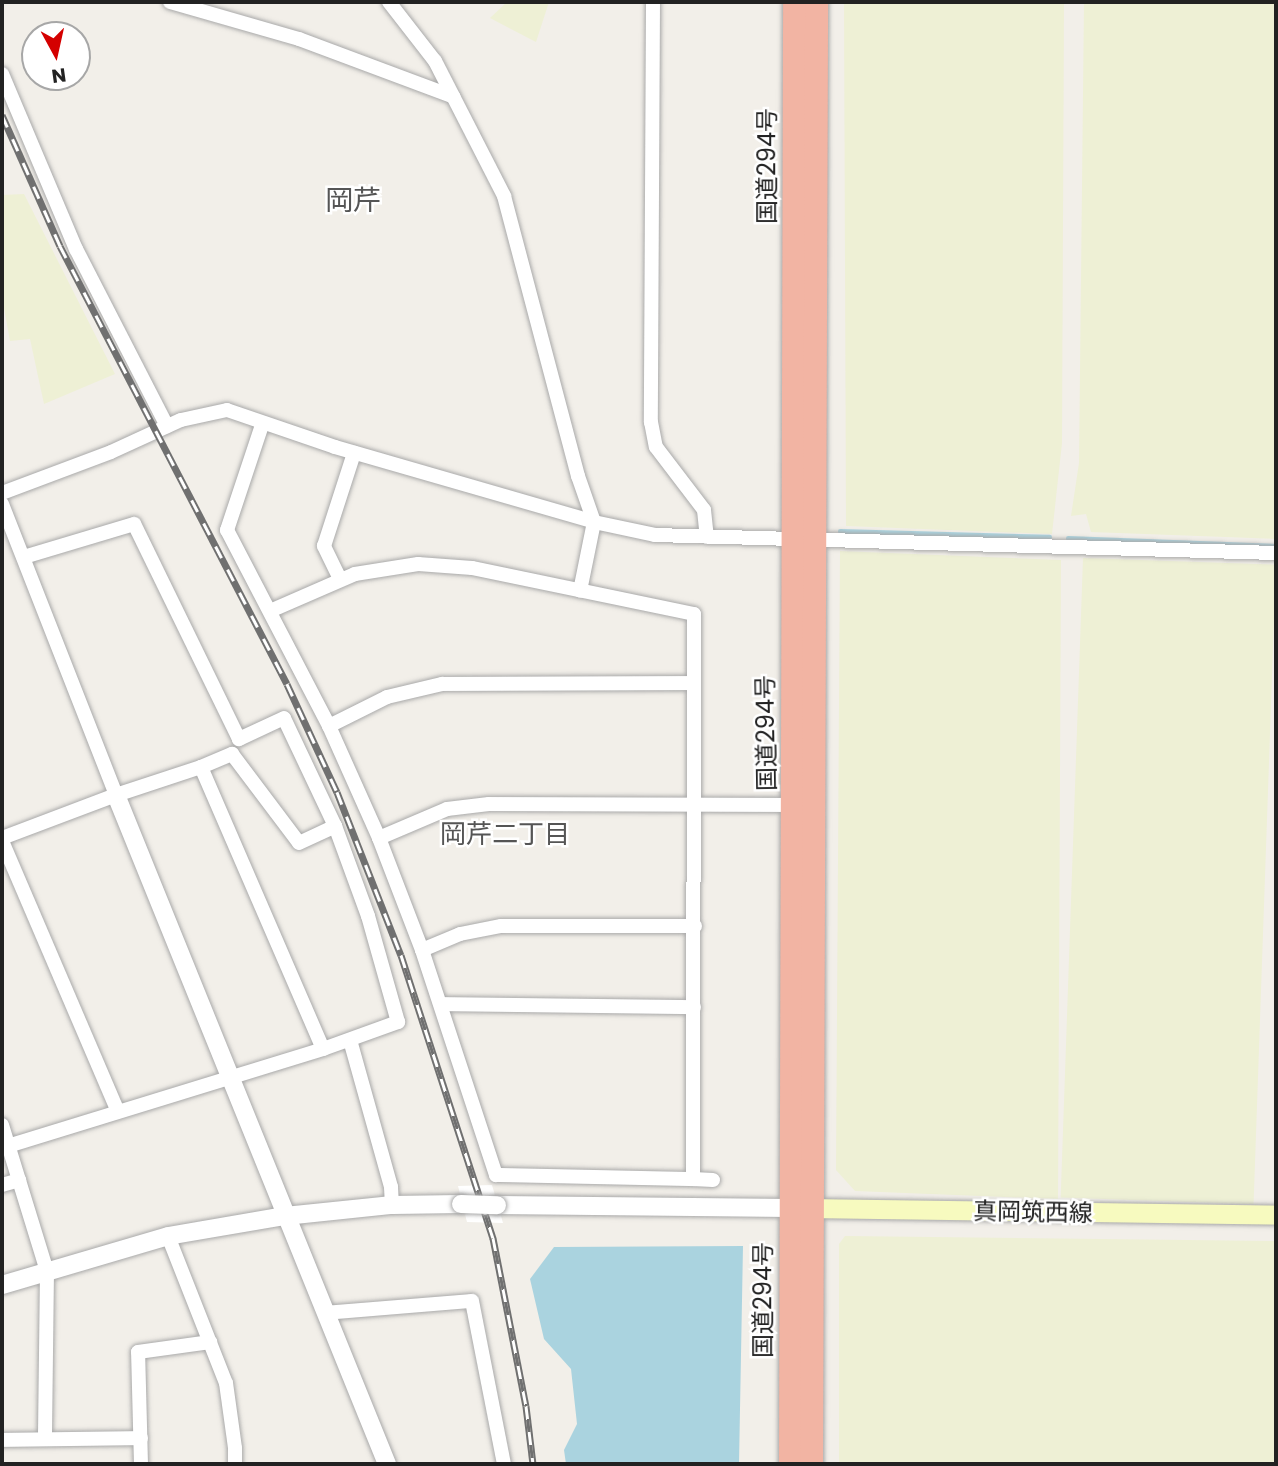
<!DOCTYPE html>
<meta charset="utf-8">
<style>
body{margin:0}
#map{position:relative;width:1278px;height:1466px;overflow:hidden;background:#f2efe9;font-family:Poppins,"Noto Sans JP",sans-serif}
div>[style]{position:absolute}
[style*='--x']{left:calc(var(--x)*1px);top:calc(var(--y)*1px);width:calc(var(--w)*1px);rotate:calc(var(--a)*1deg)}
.farmland>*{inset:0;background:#eef0d5;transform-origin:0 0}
.water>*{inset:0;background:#aad3df}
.pier>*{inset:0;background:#fff}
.stream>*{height:4.5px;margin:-2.25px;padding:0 2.25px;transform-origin:2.25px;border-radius:2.25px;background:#aad3df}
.roads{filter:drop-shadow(0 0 2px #a9a9a9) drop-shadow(0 0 2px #a9a9a9)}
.minor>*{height:14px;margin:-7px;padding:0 7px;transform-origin:7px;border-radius:7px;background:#fff}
.tertiary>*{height:18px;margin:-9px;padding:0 9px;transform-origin:9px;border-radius:9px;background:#fff}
.secondary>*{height:19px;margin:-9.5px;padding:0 9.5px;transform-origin:9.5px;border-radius:9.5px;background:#f7fabf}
.trunk>*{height:23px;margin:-11.5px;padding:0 11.5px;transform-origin:11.5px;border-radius:11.5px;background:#f2b4a3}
.rail>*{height:7px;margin-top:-3.5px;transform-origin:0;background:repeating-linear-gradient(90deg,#fff 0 13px,#707070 0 26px);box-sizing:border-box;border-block:2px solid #707070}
.bridges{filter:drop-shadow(0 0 2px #a9a9a9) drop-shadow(0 0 2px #a9a9a9)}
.tertiary-bridge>*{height:18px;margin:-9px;padding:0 9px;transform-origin:9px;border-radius:9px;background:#fff}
span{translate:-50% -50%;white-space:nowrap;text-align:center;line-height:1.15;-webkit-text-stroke:5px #fff;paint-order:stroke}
.street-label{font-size:24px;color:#222}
.neighbourhood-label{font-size:26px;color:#555}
.quarter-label{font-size:28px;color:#555}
.frame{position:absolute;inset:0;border:4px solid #222;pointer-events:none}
.north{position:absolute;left:21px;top:21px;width:70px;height:70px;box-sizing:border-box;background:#fff;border:2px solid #a7a7a7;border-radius:50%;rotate:172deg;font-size:19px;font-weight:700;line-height:28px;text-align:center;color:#222}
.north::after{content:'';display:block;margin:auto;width:24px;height:32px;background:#d40000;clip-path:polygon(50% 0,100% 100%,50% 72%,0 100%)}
</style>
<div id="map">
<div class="farmland">
<div style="clip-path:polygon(507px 2px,549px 2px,536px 42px,490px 18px)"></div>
<div style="clip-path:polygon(844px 2px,1064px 2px,1062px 443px,1052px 534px,846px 526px)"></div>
<div style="clip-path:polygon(1084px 2px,1276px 2px,1276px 539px,1091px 532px,1086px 514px,1071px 516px,1079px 463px)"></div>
<div style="clip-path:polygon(24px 194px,115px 374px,44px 404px,30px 339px,10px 341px,2px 297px,2px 195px)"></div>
<div style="clip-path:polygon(840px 551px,1061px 560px,1058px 1199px,855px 1191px,836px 1170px)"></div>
<div style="left:1083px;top:558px;width:193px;height:640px;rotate:2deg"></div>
<div style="clip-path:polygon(845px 1236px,1276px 1241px,1276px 1464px,839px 1464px,839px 1244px)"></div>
</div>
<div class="water">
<div style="clip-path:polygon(743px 1246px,739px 1464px,566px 1464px,564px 1450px,577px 1424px,571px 1369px,544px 1339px,530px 1279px,554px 1247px)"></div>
</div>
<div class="pier">
<div style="clip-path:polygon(492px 1185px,503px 1223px,467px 1222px,458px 1186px)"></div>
</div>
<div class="stream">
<div style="--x:840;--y:531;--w:209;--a:1.6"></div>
<div style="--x:1068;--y:538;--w:208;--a:2.2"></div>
</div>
<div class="roads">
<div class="minor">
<div style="--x:170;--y:2;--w:134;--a:16"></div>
<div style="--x:299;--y:39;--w:165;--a:20.5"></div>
<div style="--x:389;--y:2;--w:75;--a:52.1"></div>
<div style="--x:435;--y:61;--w:152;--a:62.9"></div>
<div style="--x:504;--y:196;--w:290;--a:75.2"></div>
<div style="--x:578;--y:476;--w:49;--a:70.8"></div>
<div style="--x:594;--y:522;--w:70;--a:101.5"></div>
<div style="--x:653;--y:2;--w:420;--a:90.3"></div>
<div style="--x:651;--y:422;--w:25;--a:79"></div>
<div style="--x:656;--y:447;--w:79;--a:52.7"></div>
<div style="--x:704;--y:510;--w:27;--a:84"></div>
<div style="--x:2;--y:74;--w:190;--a:67.1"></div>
<div style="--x:76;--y:249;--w:199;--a:62.8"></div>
<div style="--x:262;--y:425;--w:111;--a:108.4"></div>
<div style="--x:227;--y:530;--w:221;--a:62.5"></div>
<div style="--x:329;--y:726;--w:123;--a:65.9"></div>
<div style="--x:379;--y:838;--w:120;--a:69"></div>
<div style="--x:422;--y:950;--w:237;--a:71.8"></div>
<div style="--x:496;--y:1175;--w:197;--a:1.2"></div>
<div style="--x:693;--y:1179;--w:565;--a:-89.9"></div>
<div style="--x:694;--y:614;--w:227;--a:-168.3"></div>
<div style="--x:472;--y:568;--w:54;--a:-175.8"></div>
<div style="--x:418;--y:564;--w:64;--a:171"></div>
<div style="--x:355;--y:574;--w:93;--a:156.5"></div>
<div style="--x:2;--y:493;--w:116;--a:-20.6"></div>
<div style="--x:111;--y:452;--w:77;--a:-24.6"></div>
<div style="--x:181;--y:420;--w:47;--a:-12.3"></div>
<div style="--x:227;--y:410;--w:114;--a:18.9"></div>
<div style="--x:335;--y:447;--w:270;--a:16.1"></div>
<div style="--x:594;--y:522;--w:62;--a:12"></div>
<div style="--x:655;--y:535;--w:621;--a:1.66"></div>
<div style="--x:2;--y:504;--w:313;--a:68.6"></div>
<div style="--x:340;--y:579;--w:37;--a:-116"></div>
<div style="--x:324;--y:546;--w:98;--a:-72.1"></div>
<div style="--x:329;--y:726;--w:65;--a:-26.6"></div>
<div style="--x:387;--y:697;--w:57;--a:-13.3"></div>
<div style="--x:442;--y:684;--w:252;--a:-0.2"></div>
<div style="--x:201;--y:767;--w:34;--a:-23"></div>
<div style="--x:232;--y:754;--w:111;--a:53"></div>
<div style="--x:299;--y:843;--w:40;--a:-25"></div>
<div style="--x:2;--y:838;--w:122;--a:-20.7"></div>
<div style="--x:116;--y:795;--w:89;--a:-18.2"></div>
<div style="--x:201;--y:767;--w:307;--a:66.6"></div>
<div style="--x:379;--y:838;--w:74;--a:-23.1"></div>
<div style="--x:447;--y:809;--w:42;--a:-6.8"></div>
<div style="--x:489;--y:804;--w:304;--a:0.2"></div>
<div style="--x:2;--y:841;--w:294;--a:66.8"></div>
<div style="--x:422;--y:950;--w:41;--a:-22.8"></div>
<div style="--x:460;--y:934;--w:42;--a:-11"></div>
<div style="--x:501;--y:926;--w:194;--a:0"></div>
<div style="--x:441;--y:1004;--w:253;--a:0.7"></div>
<div style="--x:350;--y:1040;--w:153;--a:74.4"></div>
<div style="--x:391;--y:1187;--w:18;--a:87"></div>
<div style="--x:2;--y:1125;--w:153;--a:72.9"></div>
<div style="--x:47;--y:1271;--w:168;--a:90.7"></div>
<div style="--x:8;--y:1146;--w:330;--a:-17.1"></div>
<div style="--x:323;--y:1049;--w:80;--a:-19.8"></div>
<div style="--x:398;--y:1022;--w:110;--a:-105.8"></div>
<div style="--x:368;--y:916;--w:96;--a:-110.1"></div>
<div style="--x:335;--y:826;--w:119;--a:-115.3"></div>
<div style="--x:284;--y:718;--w:50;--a:155"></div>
<div style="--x:239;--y:739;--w:239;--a:-116"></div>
<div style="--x:134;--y:524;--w:115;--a:163.3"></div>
<div style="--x:693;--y:1179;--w:20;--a:3"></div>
<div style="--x:2;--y:1185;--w:18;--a:-16"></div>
<div style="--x:168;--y:1236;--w:158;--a:68.5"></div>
<div style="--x:226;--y:1383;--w:66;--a:82.1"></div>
<div style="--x:235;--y:1448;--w:16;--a:90"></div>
<div style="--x:325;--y:1313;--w:147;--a:-4.7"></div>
<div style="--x:472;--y:1301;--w:166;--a:78.9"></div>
<div style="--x:2;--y:1440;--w:139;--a:-0.8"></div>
<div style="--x:141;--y:1464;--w:112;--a:-91.5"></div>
<div style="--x:138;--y:1352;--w:73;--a:-7.9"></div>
</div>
<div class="tertiary">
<div style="--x:116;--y:795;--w:722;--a:67.95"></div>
<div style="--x:497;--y:1205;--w:293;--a:0.6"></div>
<div style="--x:2;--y:1285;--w:173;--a:-16.4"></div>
<div style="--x:168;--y:1236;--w:119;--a:-9.7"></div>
<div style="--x:285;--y:1216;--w:108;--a:-5.9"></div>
<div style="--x:392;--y:1205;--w:69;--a:-0.8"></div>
</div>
<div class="secondary">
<div style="--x:798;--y:1208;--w:478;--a:0.8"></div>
</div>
<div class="trunk">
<div style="--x:790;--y:1464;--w:1462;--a:-89.84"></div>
<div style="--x:811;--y:1464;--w:1462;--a:-89.8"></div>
</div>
</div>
<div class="rail">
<div style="--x:2;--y:115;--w:143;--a:66.1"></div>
<div style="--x:60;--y:246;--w:493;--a:62.6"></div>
<div style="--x:287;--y:684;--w:119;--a:65.2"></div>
<div style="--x:337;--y:792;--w:175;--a:68.6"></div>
<div style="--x:401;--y:955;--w:298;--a:72"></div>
<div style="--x:493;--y:1238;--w:171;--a:78.9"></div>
<div style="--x:526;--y:1406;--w:58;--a:83.1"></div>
</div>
<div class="bridges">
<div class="tertiary-bridge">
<div style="--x:461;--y:1204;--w:36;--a:2"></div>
</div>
</div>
<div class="street-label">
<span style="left:767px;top:166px;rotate:-90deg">国道294号</span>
<span style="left:766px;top:733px;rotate:-91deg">国道294号</span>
<span style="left:1033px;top:1212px;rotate:1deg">真岡筑西線</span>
<span style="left:763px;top:1300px;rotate:-90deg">国道294号</span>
</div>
<div class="neighbourhood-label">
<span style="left:505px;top:835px">岡芹二丁目</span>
</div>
<div class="quarter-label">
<span style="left:353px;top:201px">岡芹</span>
</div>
<div class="frame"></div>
<div class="north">N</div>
</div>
